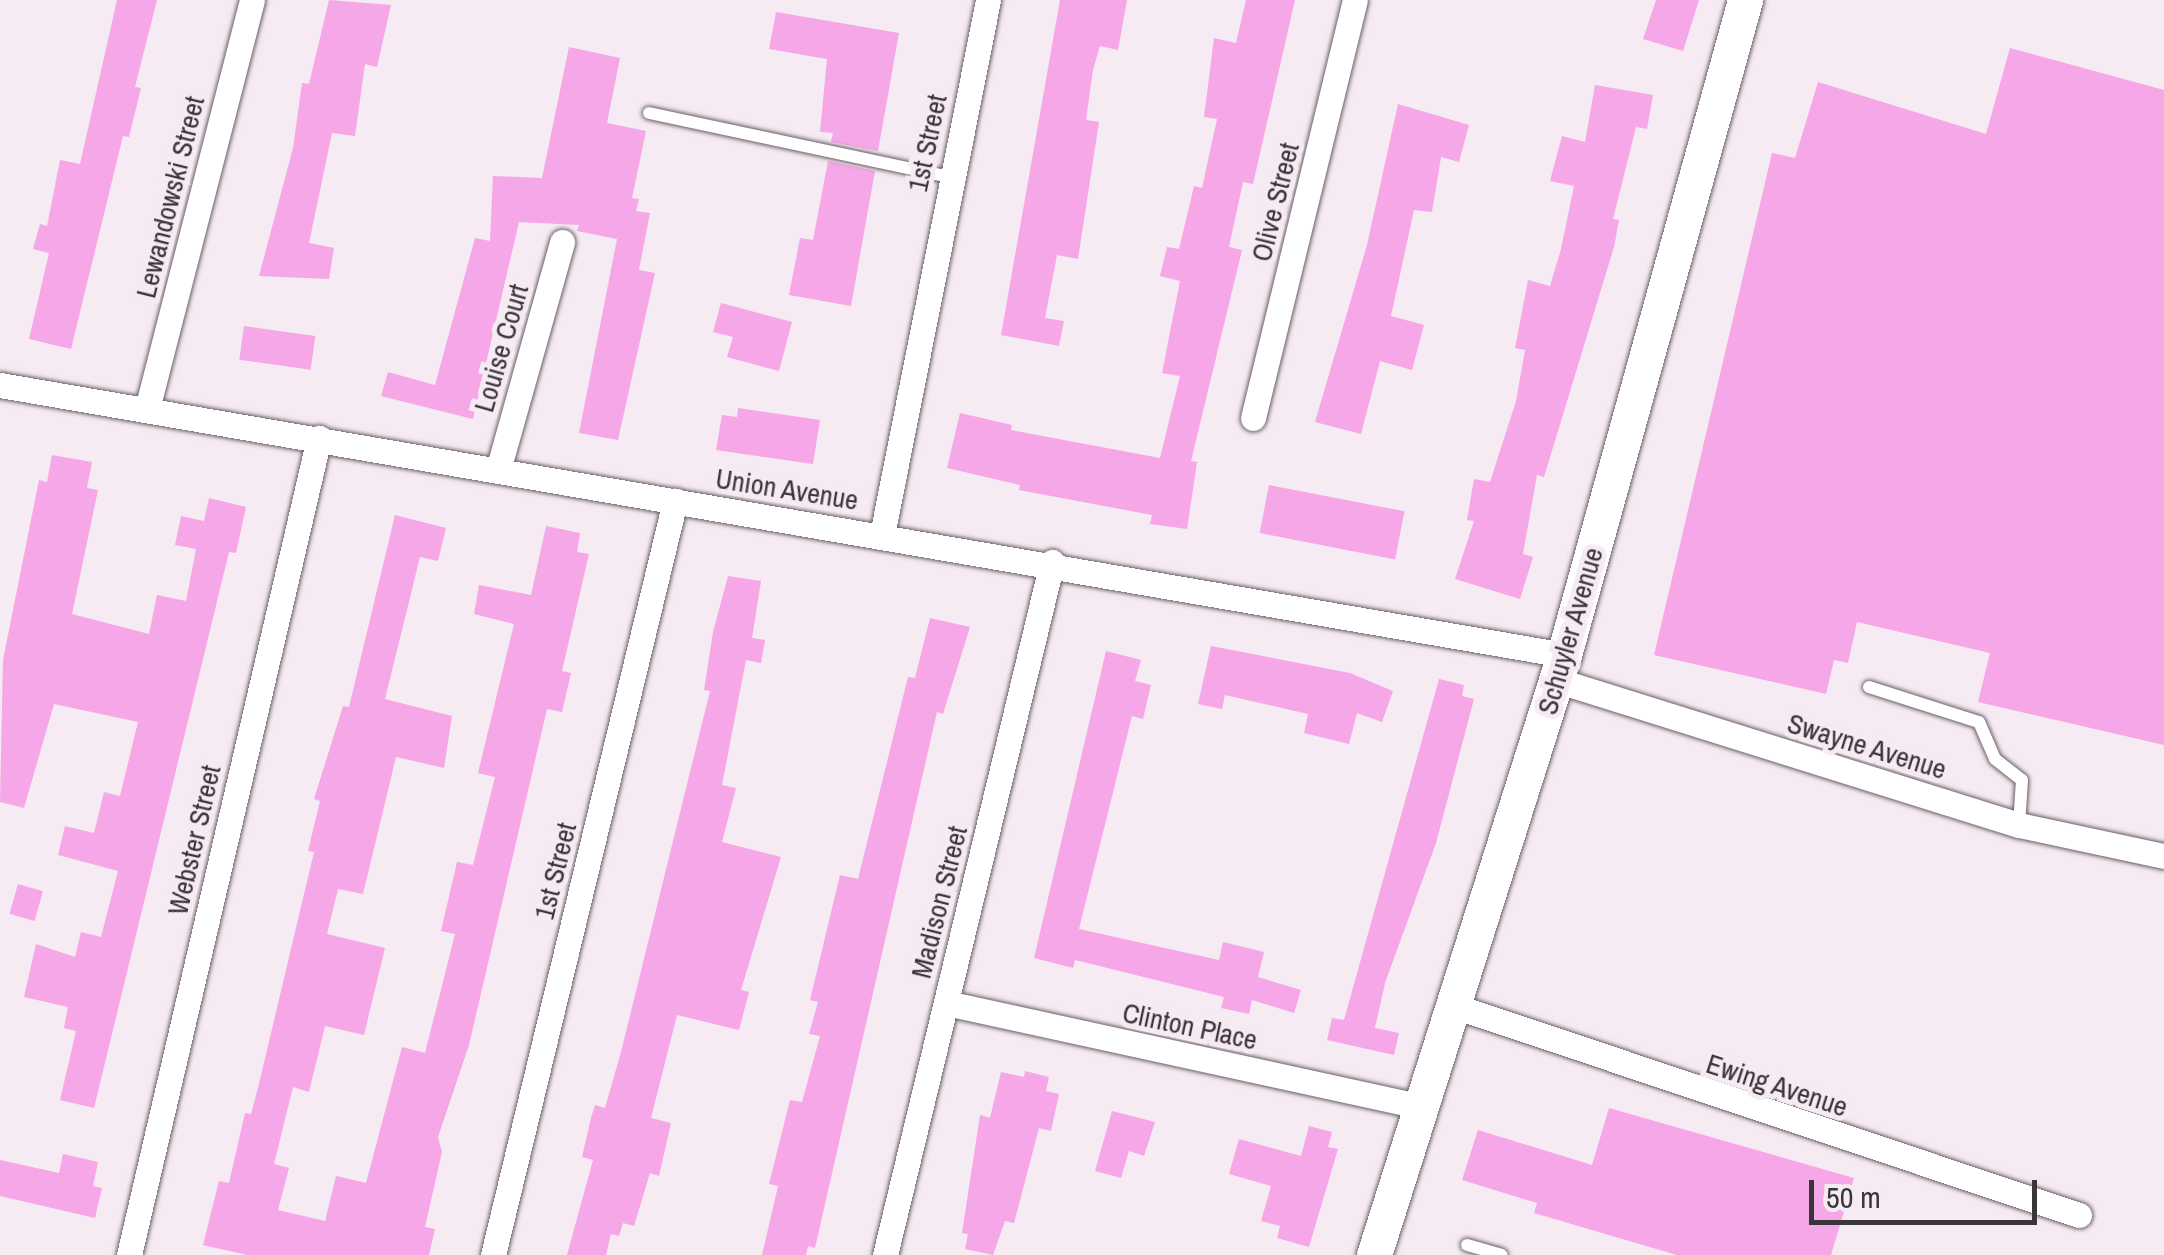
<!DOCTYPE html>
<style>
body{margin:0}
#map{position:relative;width:2164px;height:1255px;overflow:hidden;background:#f6eaf3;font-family:"Archivo Narrow",sans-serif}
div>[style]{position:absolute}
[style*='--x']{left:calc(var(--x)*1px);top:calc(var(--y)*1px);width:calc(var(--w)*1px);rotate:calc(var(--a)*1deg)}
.building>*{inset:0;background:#f5a7e7;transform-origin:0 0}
.roads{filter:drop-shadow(0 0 2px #6a6068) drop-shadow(0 0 2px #6a6068)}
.lane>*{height:12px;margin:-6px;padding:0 6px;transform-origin:6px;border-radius:6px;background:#fff}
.street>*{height:25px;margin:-12.5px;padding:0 12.5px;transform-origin:12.5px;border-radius:12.5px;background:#fff}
.secondary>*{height:35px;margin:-17.5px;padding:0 17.5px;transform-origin:17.5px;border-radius:17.5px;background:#fff}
span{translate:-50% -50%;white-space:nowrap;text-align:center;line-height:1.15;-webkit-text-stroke:10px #f6eaf3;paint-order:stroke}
.street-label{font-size:28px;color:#393538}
.scale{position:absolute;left:1809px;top:1180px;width:228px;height:45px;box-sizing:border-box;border:5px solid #393538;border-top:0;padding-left:12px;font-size:30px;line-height:35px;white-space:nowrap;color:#393538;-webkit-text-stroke:8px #f6eaf3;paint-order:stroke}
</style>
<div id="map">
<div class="building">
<div style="clip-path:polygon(117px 0,157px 0,135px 87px,141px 88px,129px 137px,123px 136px,71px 349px,29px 339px,49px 253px,33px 249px,40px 224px,47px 226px,60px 160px,80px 164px)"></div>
<div style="clip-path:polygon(329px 0,391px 5px,377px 67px,365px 64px,355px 136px,332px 133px,309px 243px,334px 248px,329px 279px,259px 276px,293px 148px,302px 83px,309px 84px)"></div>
<div style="clip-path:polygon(1060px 0,1127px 0,1118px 50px,1100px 46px,1093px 70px,1086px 120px,1099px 122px,1078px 259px,1057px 255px,1045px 318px,1064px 321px,1059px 346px,1001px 335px)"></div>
<div style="clip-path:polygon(1246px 0,1295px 0,1253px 184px,1243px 182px,1229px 247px,1242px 250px,1191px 461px,1197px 462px,1187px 529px,1150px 524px,1152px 515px,1019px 490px,1020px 485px,947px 468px,960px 413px,1012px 425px,1011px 430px,1160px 458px,1180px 376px,1162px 373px,1180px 281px,1160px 276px,1167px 247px,1179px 249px,1194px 186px,1202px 188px,1217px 119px,1204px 117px,1214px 38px,1236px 43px)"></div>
<div style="clip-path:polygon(1656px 0,1699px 0,1683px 51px,1643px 39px)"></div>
<div style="clip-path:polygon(776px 12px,899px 33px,878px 151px,831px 142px,833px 133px,820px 132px,827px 59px,769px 49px)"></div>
<div style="clip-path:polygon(569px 47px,620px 58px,607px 123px,646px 131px,632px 198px,639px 199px,636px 211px,650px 213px,639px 270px,655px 273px,618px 440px,579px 433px,617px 239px,577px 231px,579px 225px,519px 222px,473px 419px,381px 396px,388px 372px,435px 385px,475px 238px,490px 241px,493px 176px,542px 178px)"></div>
<div style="clip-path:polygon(2010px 48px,2164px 90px,2164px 745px,1978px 702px,1990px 653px,1857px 622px,1848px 663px,1834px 660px,1826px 694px,1654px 655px,1772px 153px,1795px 158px,1818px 82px,1986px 134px)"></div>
<div style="clip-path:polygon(1595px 85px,1653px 95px,1647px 129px,1636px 127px,1613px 219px,1619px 220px,1614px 247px,1544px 477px,1537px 475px,1523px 554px,1533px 557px,1520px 599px,1455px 579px,1474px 521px,1467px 520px,1474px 479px,1490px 482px,1516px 401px,1525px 350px,1515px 348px,1528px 280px,1550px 286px,1561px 249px,1574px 186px,1550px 181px,1562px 136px,1585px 142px)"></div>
<div style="clip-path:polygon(1398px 104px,1469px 125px,1459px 162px,1441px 157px,1432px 212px,1414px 210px,1391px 316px,1424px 325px,1412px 370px,1380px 361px,1361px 434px,1315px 422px,1367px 245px)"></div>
<div style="clip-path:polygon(828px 161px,875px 171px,851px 306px,789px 295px,800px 238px,813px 240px)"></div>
<div style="clip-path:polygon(721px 303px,792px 322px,779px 371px,727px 357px,733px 337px,713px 332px)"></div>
<div style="left:244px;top:326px;width:72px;height:34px;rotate:8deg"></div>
<div style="clip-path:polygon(738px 408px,820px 420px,813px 464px,716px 450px,722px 415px,737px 417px)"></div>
<div style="clip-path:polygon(52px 455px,92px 462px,87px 488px,98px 490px,72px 614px,149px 634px,157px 595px,186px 601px,196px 549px,175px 545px,181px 516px,204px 521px,209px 498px,246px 507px,236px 553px,229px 552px,94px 1108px,60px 1100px,76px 1031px,64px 1028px,68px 1007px,24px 997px,36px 944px,75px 957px,81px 932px,101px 937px,118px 871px,58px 855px,65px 826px,94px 833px,104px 792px,120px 796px,138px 722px,54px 704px,24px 808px,0 802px,3px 660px,39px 480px,47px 482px)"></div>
<div style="left:1269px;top:485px;width:138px;height:49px;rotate:11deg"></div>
<div style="clip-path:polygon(395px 515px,446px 528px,438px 561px,420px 557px,385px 699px,452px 716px,444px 768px,396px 757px,363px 894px,338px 889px,327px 934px,385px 948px,364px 1035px,325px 1026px,309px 1092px,293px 1087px,274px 1164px,289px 1168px,278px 1210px,325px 1221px,336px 1176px,366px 1183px,402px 1047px,425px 1053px,455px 934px,441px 931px,457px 862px,473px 865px,495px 777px,478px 773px,514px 624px,474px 614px,479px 585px,531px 595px,546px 526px,580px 533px,577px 552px,589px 554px,562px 671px,571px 673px,562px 712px,547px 709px,469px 1045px,438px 1137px,442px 1152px,425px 1227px,435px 1229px,429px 1255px,247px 1255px,203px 1245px,219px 1181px,229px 1183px,245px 1113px,251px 1114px,258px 1088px,314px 852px,308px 851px,320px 801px,314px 799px,343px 706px,349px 707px)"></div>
<div style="clip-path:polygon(728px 576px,761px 581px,752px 638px,765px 640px,761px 663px,746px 660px,722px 785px,736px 788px,722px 842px,781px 857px,741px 990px,749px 992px,739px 1030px,677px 1015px,651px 1118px,671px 1123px,659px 1176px,650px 1173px,634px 1226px,623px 1223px,619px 1236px,611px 1234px,606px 1255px,567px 1255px,593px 1160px,582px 1157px,591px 1118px,595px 1105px,605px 1108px,621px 1052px,710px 691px,704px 690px,713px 632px)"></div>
<div style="clip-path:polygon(930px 618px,970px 627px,943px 714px,937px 712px,815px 1248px,808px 1246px,806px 1255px,762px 1255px,778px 1186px,769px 1184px,790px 1100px,802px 1102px,820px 1036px,809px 1034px,818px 1002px,810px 1000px,840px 875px,858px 879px,908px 677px,915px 678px)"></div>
<div style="clip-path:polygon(1211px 646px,1350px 673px,1393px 691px,1382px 722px,1357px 713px,1349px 744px,1304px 733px,1308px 714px,1225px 695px,1222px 709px,1198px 704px)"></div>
<div style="clip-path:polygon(1106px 651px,1141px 660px,1135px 681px,1151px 685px,1143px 719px,1132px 716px,1079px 929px,1219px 960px,1223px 942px,1264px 952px,1258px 977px,1301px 990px,1294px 1013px,1252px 1000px,1249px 1014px,1221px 1008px,1224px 997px,1075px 960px,1073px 968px,1034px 958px)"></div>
<div style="clip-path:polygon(1439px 679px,1464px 685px,1462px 696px,1474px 699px,1436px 843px,1385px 983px,1375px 1028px,1399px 1033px,1394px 1055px,1327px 1040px,1332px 1018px,1344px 1020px)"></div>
<div style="left:18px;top:884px;width:26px;height:31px;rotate:16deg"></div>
<div style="clip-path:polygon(1025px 1071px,1049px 1077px,1046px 1091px,1059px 1094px,1051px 1131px,1039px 1128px,1014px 1223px,1005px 1221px,993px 1255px,965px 1249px,968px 1234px,962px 1233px,980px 1115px,990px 1118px,1001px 1072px,1024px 1077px)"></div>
<div style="clip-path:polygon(1609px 1108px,1854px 1178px,1831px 1255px,1677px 1255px,1534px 1213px,1537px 1203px,1462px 1180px,1478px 1130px,1592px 1165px)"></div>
<div style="clip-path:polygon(1112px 1111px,1155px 1122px,1144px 1156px,1129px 1151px,1121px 1178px,1095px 1171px)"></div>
<div style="clip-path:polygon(1309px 1126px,1332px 1132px,1328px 1147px,1338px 1149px,1309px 1247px,1277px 1238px,1280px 1226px,1261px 1221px,1271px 1186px,1229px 1174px,1239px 1139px,1301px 1156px)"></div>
<div style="clip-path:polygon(63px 1154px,98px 1162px,93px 1186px,102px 1188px,95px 1218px,0 1196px,0 1160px,59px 1173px)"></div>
</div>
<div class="roads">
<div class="lane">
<div style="--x:649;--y:113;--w:308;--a:12"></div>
<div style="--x:1869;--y:687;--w:115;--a:17.7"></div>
<div style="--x:1979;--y:722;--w:40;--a:66.6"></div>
<div style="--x:1995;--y:759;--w:34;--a:38"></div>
<div style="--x:2022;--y:780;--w:45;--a:93.8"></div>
<div style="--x:1467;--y:1245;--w:36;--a:16"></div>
</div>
<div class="street">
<div style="--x:0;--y:385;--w:1587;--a:9.79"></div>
<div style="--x:147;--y:409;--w:422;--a:-75.6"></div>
<div style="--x:1253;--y:418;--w:430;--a:-76.3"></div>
<div style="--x:498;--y:470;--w:237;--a:-74.3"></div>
<div style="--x:882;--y:535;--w:545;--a:-78.79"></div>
<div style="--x:1556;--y:680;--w:485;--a:17.4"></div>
<div style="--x:2019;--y:825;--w:148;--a:12.1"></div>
<div style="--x:946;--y:1003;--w:487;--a:12.3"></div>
<div style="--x:1457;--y:1007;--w:656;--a:18.49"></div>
<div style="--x:129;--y:1255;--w:839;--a:-76.91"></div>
<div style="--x:493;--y:1255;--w:776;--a:-76.43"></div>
<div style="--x:885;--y:1255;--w:713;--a:-76.45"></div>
</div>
<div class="secondary">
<div style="--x:1374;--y:1255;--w:629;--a:-72.43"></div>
<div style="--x:1564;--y:655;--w:680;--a:-74.55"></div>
</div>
</div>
<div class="street-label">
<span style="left:927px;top:143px;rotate:-78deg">1st Street</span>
<span style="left:170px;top:197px;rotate:-76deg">Lewandowski Street</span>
<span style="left:1275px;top:202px;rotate:-76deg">Olive Street</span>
<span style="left:501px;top:348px;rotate:-74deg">Louise Court</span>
<span style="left:787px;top:489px;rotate:9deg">Union Avenue</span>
<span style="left:1570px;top:631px;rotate:-74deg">Schuyler Avenue</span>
<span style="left:1867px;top:746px;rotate:17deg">Swayne Avenue</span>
<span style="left:194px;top:840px;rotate:-77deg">Webster Street</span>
<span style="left:555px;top:871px;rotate:-76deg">1st Street</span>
<span style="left:939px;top:902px;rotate:-76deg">Madison Street</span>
<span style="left:1190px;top:1026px;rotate:12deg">Clinton Place</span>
<span style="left:1777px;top:1085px;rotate:18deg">Ewing Avenue</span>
</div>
<div class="scale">50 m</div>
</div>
